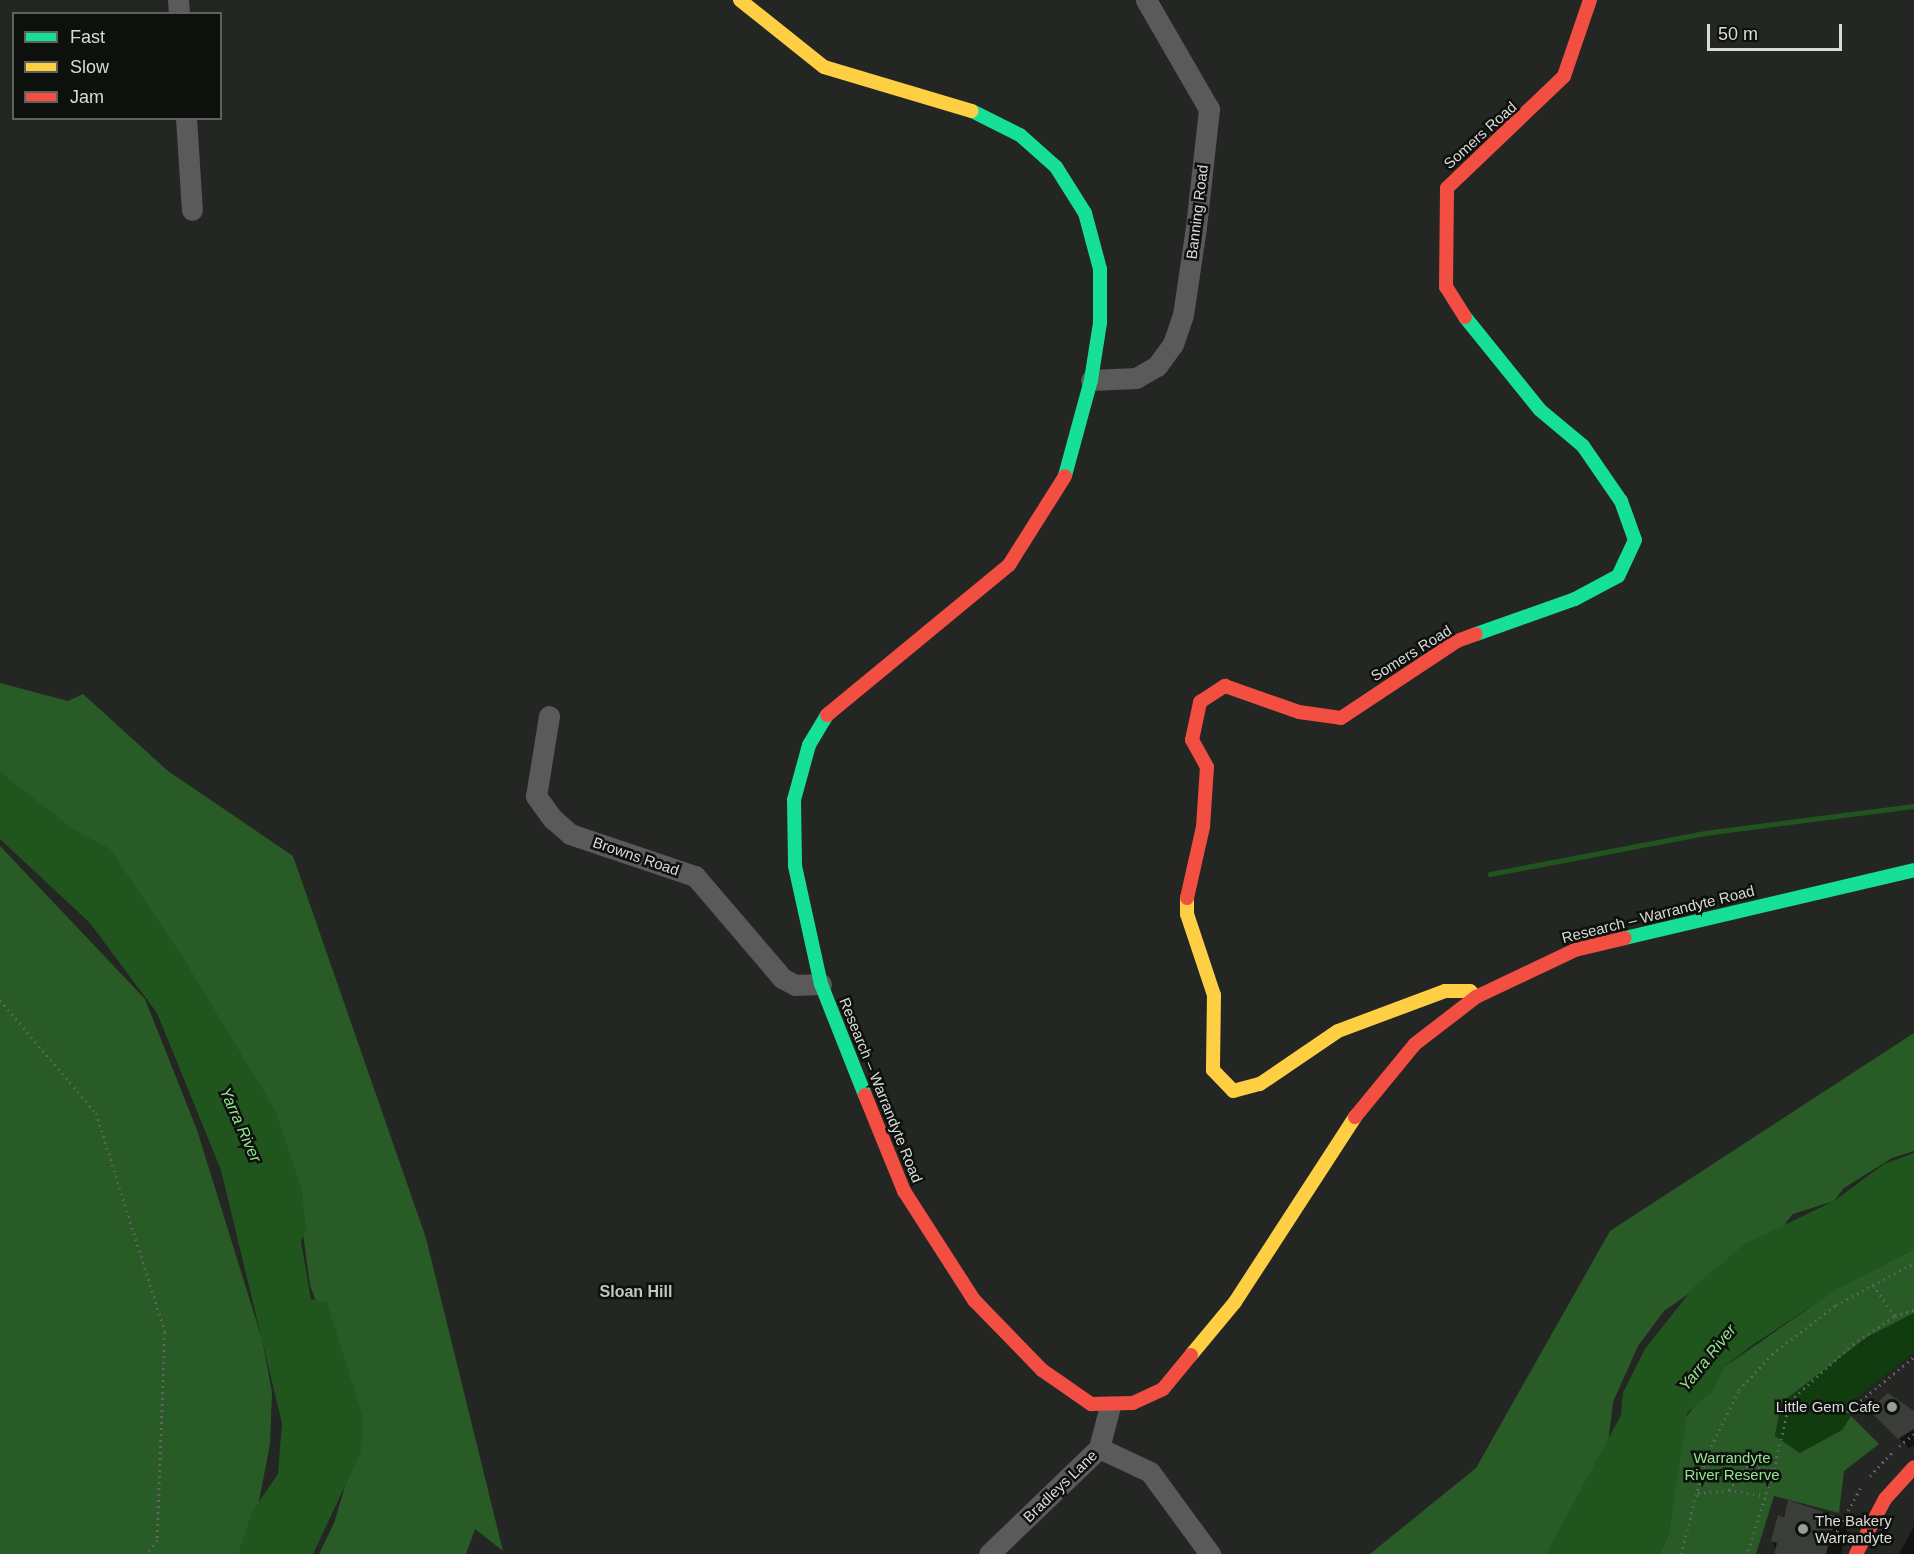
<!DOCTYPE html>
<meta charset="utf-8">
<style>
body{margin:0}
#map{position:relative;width:1914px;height:1554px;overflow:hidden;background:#242623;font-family:Arial,sans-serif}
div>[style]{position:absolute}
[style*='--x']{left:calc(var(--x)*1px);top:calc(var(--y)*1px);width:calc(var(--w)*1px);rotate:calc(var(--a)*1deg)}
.green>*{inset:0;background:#113c0f}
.forest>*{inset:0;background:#285b25}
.water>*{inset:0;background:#20561e}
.shadow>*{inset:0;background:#0007}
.stream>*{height:5px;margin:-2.5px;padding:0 2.5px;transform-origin:2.5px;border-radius:2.5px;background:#20561e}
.building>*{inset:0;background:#3b3d3b}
.path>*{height:3px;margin-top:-1.5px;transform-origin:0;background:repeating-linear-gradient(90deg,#626362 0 1.5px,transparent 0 6px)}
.street>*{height:21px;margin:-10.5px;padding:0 10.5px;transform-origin:10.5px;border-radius:10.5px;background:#595a59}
.fast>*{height:14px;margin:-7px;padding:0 7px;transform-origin:7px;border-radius:7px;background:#16e098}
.slow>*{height:14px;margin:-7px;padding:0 7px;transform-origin:7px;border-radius:7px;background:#ffcf43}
.jam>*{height:14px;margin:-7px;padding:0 7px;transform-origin:7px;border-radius:7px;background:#f24e42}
.dots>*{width:16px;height:16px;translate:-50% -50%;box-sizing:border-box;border:3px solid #0e100d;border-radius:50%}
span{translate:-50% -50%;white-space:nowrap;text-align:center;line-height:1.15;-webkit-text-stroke:5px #0e100d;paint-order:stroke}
.street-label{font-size:15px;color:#d8dbd7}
.poi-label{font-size:15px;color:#d8dbd7}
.right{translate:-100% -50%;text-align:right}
.left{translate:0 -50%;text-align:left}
.park-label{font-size:15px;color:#94e48e}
.water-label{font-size:16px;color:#96e690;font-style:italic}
.neighbourhood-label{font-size:16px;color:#c2c7c1;font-weight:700}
.legend{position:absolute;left:12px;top:12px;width:210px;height:108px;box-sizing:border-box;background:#0e100d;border:2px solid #5f615e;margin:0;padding:8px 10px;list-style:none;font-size:18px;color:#d8dbd7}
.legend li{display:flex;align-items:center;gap:12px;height:30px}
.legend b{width:30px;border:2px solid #5f615e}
.scale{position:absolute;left:1707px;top:24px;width:135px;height:27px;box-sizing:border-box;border:3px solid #d8dbd7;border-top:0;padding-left:8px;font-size:18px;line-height:21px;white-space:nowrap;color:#d8dbd7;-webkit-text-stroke:4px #0e100d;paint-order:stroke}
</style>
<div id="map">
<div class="green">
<div style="clip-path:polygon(1914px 1313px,1914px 1352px,1844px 1408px,1851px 1416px,1842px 1430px,1801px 1453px,1775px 1436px,1781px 1403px,1867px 1337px)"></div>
</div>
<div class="forest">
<div style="clip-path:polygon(0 683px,68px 701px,83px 694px,168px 771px,293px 856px,426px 1238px,503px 1551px,475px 1529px,466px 1554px,319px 1554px,334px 1523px,362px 1430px,310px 1285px,297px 1189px,0 779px)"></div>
<div style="clip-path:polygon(0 846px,145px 999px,197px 1130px,262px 1339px,272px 1392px,270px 1444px,249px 1554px,0 1554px)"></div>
<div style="clip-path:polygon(1914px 1033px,1914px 1151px,1892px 1158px,1844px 1188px,1834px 1201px,1793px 1214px,1780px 1230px,1664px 1311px,1638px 1346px,1613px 1402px,1606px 1461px,1552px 1554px,1370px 1554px,1476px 1468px,1610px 1231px)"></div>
<div style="clip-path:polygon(1914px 1249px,1914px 1313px,1867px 1337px,1781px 1403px,1775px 1436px,1800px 1453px,1842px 1430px,1851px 1416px,1879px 1444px,1844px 1471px,1839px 1513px,1774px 1496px,1756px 1554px,1660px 1554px,1669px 1533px,1682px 1423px,1697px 1402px,1711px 1392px,1724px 1367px,1838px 1288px)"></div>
</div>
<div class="water">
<div style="clip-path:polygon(0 772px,73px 829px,110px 849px,184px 959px,275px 1110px,302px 1191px,306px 1229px,301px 1242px,311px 1299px,327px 1302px,363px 1418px,361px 1452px,313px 1554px,238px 1554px,252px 1512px,278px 1474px,282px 1423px,221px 1170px,157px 1013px,90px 923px,0 839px)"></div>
<div style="clip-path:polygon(1914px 1153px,1914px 1249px,1839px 1288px,1751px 1346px,1724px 1367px,1711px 1392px,1687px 1413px,1669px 1533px,1660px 1554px,1546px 1554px,1621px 1415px,1623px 1393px,1645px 1349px,1694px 1287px,1743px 1245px,1834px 1201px,1884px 1164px)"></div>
</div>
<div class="shadow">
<div style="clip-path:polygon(1871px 1410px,1914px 1413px,1914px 1445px,1909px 1448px)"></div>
<div style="clip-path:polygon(1789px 1502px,1835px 1518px,1847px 1530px,1841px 1554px,1776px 1554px,1773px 1541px)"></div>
<div style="clip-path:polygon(1914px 1526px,1914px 1554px,1899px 1554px)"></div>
</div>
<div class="stream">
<div style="--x:1490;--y:874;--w:219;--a:-10.8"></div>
<div style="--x:1705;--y:833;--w:211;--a:-7.4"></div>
</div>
<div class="building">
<div style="clip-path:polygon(1888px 1393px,1914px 1411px,1914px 1429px,1898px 1439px,1869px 1410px)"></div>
<div style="clip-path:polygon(1788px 1500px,1836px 1516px,1826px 1554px,1774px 1554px,1777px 1543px,1771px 1541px,1778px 1515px,1784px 1517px)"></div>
</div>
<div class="path">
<div style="--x:0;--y:1000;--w:148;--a:49.7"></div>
<div style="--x:96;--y:1113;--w:230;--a:72.5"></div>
<div style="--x:165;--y:1332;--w:208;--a:92.2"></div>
<div style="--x:157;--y:1540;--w:18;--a:128"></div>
<div style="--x:1873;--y:1285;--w:37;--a:55"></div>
<div style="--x:1847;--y:1412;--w:87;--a:-39.4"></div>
<div style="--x:1899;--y:1446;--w:19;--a:-39"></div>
<div style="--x:1774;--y:1469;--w:70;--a:-76.8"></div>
<div style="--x:1790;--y:1401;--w:85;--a:-42.1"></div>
<div style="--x:1853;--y:1344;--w:50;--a:-33.7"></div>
<div style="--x:1895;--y:1316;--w:20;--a:-18"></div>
<div style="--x:1870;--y:1476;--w:33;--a:-47"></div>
<div style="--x:1729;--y:1490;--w:36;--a:9"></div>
<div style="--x:1698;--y:1493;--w:31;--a:-6"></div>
<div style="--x:1729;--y:1490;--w:29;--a:-54"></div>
<div style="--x:1746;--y:1467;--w:28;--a:4"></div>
<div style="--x:1774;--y:1469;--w:89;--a:107.6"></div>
<div style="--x:1834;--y:1537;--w:59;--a:-61.7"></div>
<div style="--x:1681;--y:1554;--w:100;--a:-75.5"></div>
<div style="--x:1706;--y:1457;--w:75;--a:-63.8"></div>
<div style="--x:1739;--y:1390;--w:49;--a:-47.5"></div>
<div style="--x:1772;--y:1354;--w:81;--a:-37.4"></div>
<div style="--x:1836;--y:1305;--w:89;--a:-28.3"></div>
</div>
<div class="street">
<div style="--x:178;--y:0;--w:14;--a:86"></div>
<div style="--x:186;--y:118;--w:92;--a:86.3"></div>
<div style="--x:1091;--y:380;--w:45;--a:-2.5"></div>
<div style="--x:1136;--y:378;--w:24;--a:-30"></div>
<div style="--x:1157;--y:366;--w:27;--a:-54"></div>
<div style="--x:1173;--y:344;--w:31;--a:-71"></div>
<div style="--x:1183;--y:315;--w:89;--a:-81.6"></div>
<div style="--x:1196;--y:227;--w:119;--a:-83.7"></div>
<div style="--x:1209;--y:109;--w:126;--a:-120"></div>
<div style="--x:549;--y:716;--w:81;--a:99.2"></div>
<div style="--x:536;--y:796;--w:29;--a:54"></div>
<div style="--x:553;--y:819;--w:23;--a:41"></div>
<div style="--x:570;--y:834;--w:132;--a:18.6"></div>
<div style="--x:695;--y:876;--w:134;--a:49.5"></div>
<div style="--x:782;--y:978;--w:15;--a:28"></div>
<div style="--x:795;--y:985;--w:26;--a:-2"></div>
<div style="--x:1099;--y:1448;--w:56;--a:25.2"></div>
<div style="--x:1150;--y:1472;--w:102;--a:53.8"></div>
<div style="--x:989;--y:1554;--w:153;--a:-43.9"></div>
<div style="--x:1099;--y:1448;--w:43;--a:-75.3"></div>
</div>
<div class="fast">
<div style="--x:972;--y:111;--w:54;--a:26.6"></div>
<div style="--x:1020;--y:135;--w:48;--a:41.6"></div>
<div style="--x:1056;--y:167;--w:54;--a:57.8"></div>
<div style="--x:1085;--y:213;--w:58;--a:75"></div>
<div style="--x:1100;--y:269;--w:54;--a:90"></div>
<div style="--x:1100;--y:323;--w:58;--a:99"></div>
<div style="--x:1091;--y:380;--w:99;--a:105.2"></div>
<div style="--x:1465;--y:317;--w:119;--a:51.1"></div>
<div style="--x:1540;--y:410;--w:56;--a:39.9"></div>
<div style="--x:1583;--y:446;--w:67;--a:55.4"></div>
<div style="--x:1621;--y:501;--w:41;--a:70.3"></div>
<div style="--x:1635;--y:540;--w:40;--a:115"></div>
<div style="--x:1618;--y:576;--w:49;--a:151.9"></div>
<div style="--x:1575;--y:599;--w:105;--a:160.5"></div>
<div style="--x:827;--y:715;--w:35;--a:121"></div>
<div style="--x:809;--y:745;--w:57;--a:105.3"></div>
<div style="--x:794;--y:800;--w:66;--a:89.1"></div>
<div style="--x:795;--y:866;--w:121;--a:77.6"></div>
<div style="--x:821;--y:984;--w:119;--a:68.4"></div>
<div style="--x:1625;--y:938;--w:297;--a:-13.2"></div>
</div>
<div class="slow">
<div style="--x:740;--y:0;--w:107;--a:38.6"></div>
<div style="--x:824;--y:67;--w:154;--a:16.6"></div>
<div style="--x:1187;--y:898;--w:16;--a:90"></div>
<div style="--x:1187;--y:914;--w:85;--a:71.6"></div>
<div style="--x:1214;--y:995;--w:75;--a:90.8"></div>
<div style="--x:1213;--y:1070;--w:29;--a:46"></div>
<div style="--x:1233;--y:1091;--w:28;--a:-15"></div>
<div style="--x:1260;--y:1084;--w:94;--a:-34.2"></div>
<div style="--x:1338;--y:1031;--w:114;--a:-20.5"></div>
<div style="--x:1445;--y:991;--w:25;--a:0"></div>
<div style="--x:1470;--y:991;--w:8;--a:45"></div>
<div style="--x:1191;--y:1355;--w:69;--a:-50.3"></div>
<div style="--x:1235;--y:1302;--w:221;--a:-57"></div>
</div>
<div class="jam">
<div style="--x:1465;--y:317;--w:36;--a:-122"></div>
<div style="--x:1446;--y:287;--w:99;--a:-89.4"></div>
<div style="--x:1447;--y:188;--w:162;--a:-43.7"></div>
<div style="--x:1564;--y:76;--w:80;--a:-71.1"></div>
<div style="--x:827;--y:715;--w:236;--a:-39.5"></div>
<div style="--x:1009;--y:565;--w:105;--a:-57.8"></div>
<div style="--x:1187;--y:898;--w:73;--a:-77.3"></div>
<div style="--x:1203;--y:827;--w:60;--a:-86.2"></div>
<div style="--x:1207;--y:767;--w:31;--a:-119"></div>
<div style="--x:1192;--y:740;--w:39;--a:-78"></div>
<div style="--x:1200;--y:702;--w:30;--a:-33"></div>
<div style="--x:1225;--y:686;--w:78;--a:19.4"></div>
<div style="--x:1299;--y:712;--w:42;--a:8.1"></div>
<div style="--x:1341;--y:718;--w:139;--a:-33.6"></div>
<div style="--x:1457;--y:641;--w:20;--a:-20"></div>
<div style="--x:865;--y:1095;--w:104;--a:67.9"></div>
<div style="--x:904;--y:1191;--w:130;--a:57.3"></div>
<div style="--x:974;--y:1300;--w:98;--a:45.8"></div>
<div style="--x:1042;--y:1370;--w:60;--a:34.8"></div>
<div style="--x:1091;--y:1404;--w:42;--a:-1.4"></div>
<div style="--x:1133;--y:1403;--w:33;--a:-25"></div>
<div style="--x:1163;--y:1389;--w:44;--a:-50.5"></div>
<div style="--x:1355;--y:1117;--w:94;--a:-50.6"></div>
<div style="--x:1415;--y:1044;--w:77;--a:-37.6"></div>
<div style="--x:1476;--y:997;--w:110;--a:-25.4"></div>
<div style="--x:1575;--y:950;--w:51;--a:-13.5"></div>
<div style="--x:1856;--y:1554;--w:62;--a:-62.2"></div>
<div style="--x:1885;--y:1499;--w:43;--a:-47.8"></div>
</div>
<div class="dots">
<div style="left:1892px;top:1407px;background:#999c98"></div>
<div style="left:1803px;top:1529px;background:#999c98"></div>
</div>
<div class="street-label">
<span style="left:1480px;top:135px;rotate:-42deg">Somers Road</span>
<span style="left:1197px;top:212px;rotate:-83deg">Banning Road</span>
<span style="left:1411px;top:653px;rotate:-32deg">Somers Road</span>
<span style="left:636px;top:856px;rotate:19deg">Browns Road</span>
<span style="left:1658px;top:914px;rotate:-14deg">Research – Warrandyte Road</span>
<span style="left:881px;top:1090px;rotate:68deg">Research – Warrandyte Road</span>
<span style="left:1060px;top:1486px;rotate:-44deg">Bradleys Lane</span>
</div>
<div class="poi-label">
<span class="right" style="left:1880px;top:1407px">Little Gem Cafe</span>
<span class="left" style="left:1815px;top:1529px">The Bakery<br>Warrandyte</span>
</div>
<div class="park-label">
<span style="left:1732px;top:1466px">Warrandyte<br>River Reserve</span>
</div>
<div class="water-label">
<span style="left:240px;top:1125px;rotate:66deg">Yarra River</span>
<span style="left:1708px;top:1358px;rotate:-51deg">Yarra River</span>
</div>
<div class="neighbourhood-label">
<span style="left:636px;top:1292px">Sloan Hill</span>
</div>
<ul class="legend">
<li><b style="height:8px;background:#16e098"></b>Fast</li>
<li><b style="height:8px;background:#ffcf43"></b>Slow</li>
<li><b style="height:8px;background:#f24e42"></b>Jam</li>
</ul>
<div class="scale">50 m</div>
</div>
